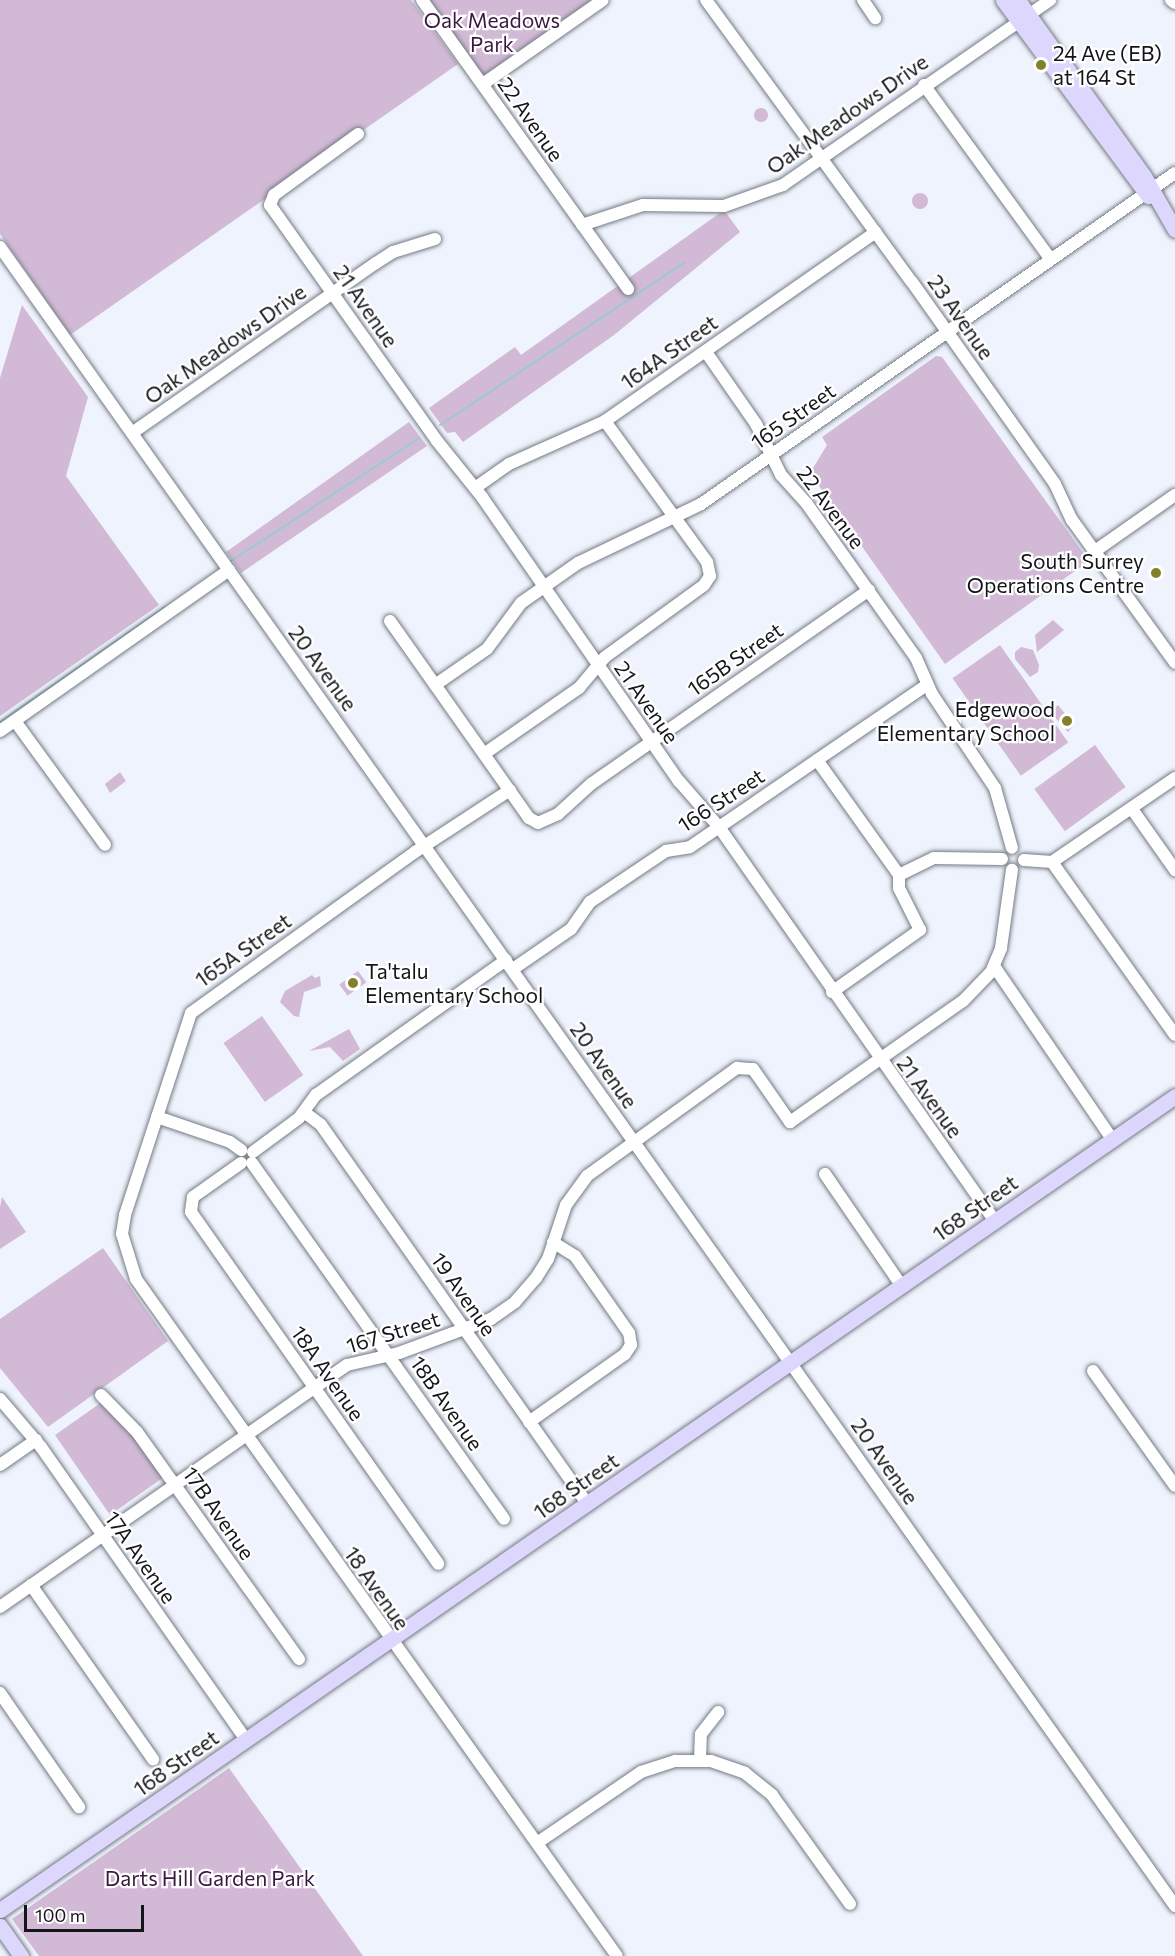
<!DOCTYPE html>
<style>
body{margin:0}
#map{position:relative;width:1175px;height:1956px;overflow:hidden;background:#eef3fd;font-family:Commissioner,sans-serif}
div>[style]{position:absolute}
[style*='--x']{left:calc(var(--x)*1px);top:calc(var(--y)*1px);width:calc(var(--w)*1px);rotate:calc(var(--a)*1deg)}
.green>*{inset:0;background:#d2bad6;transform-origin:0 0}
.round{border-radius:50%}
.stream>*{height:2px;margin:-1px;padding:0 1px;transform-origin:1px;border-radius:1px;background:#9bcbcd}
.roads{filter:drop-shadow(0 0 2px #757b83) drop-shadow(0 0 2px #757b83)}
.minor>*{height:12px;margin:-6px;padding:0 6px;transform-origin:6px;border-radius:6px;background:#fff}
.major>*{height:15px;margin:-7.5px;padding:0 7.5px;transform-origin:7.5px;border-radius:7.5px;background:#ddd7fe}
.dots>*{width:16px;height:16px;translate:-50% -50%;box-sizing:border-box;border:3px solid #fff;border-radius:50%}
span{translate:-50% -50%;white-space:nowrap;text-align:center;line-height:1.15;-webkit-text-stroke:4.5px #fff;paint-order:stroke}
.park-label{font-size:21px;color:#3a1940}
.poi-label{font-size:21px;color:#131518}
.left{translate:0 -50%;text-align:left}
.right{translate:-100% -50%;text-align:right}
.street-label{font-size:21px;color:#131518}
.scale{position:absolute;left:24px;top:1905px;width:120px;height:27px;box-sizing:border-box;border:3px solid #131518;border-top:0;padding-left:8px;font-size:18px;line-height:21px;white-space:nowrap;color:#131518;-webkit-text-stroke:4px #fff;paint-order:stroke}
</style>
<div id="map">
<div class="green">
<div style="clip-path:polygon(0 0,411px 0,458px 64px,70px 335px,0 234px)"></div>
<div style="clip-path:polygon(430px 0,592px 0,483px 76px)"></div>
<div class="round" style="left:754px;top:108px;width:14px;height:14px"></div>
<div class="round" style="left:912px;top:193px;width:16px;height:16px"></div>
<div style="clip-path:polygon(724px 210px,740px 232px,614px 335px,463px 442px,455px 432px,447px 433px,429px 408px,515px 347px,521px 355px)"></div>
<div style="clip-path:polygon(22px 305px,88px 397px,66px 476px,159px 605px,0 716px,0 378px)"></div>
<div style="clip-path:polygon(936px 356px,942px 357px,1089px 561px,945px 664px,810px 473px,827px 445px,822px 437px)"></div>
<div style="clip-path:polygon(409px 422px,427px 446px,241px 573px,226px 552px)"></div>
<div style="clip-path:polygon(1053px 620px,1064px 630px,1037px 652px,1035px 635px)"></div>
<div style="left:1000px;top:645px;width:119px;height:58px;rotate:55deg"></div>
<div style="clip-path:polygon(1021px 647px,1033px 650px,1039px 665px,1038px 672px,1030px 677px,1015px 659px,1015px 652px)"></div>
<div style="clip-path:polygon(1058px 705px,1074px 725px,1068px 732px,1050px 712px)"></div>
<div style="left:1095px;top:745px;width:52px;height:75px;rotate:54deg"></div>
<div style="clip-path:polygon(120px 772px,126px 781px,110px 793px,105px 784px)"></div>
<div style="left:358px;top:971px;width:14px;height:23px;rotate:54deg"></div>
<div style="clip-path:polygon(312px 975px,315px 978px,320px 976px,321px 986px,304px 992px,299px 1017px,294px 1016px,280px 1002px,285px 991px)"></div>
<div style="left:262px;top:1016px;width:72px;height:47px;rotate:55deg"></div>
<div style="clip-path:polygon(349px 1029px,360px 1049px,343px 1061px,330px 1047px,309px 1051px)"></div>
<div style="clip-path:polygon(2px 1197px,26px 1232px,0 1249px,0 1207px)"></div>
<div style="clip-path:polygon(103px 1248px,168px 1341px,48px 1427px,0 1368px,0 1319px)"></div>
<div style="clip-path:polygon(102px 1402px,132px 1432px,164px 1477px,110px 1515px,55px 1435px)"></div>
<div style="clip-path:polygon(229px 1768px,363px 1956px,39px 1956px,12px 1919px)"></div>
</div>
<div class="stream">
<div style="--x:440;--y:425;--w:293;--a:-33.6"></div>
<div style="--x:231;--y:561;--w:225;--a:-33.2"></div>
<div style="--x:0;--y:722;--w:201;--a:-34.9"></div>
</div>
<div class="roads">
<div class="minor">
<div style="--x:422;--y:0;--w:355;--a:54.5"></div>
<div style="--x:706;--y:0;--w:349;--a:53.9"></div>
<div style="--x:912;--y:282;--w:247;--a:54.7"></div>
<div style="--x:1055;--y:484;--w:40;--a:65"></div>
<div style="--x:1072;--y:520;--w:176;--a:54.2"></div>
<div style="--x:863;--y:0;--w:22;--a:56"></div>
<div style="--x:1171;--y:0;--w:5;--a:37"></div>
<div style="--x:483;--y:84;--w:146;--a:-35"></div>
<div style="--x:924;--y:85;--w:213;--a:54"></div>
<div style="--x:358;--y:134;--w:104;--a:144"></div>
<div style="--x:274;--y:195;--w:11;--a:112"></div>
<div style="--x:270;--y:205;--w:289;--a:54.7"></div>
<div style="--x:437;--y:441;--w:72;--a:51.2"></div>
<div style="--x:482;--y:497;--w:346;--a:55.3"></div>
<div style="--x:679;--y:781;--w:61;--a:49"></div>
<div style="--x:719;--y:827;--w:480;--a:55"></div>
<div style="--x:582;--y:225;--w:64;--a:-18.2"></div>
<div style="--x:643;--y:205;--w:81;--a:0.7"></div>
<div style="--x:724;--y:206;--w:63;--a:-19.6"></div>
<div style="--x:783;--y:185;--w:325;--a:-34.7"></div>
<div style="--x:0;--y:247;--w:2033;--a:54.69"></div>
<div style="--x:706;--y:352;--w:88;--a:55.2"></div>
<div style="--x:756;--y:424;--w:57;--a:63.9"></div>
<div style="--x:781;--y:475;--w:39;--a:48"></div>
<div style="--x:807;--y:504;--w:189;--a:54.7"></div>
<div style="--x:916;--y:658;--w:39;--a:66"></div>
<div style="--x:932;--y:694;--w:113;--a:56.2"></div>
<div style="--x:995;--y:788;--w:62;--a:74.2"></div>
<div style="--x:132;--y:433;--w:297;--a:-34.9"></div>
<div style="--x:376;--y:263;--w:20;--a:-33"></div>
<div style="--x:393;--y:252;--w:44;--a:-17.2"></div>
<div style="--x:475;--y:488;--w:42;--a:-35.2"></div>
<div style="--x:509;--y:464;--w:105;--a:-24.1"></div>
<div style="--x:605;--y:421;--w:330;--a:-34.9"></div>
<div style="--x:1095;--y:551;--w:98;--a:-35"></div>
<div style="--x:390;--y:621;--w:241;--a:54.8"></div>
<div style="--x:529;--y:818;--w:10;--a:29"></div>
<div style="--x:538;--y:823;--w:22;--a:-24"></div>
<div style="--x:558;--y:814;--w:45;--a:-42.3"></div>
<div style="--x:591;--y:784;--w:339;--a:-34.9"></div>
<div style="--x:435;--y:685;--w:63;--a:-34.7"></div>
<div style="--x:487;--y:649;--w:57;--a:-53.5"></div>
<div style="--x:521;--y:603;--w:70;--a:-35.1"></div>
<div style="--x:578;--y:563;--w:136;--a:-25.6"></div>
<div style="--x:701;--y:504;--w:578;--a:-34.93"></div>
<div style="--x:15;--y:721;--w:153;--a:54"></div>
<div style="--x:0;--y:731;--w:280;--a:-35.1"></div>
<div style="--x:484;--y:754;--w:116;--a:-34.8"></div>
<div style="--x:579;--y:688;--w:40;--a:-50"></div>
<div style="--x:605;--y:657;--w:122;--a:-36"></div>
<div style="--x:704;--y:585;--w:11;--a:-56"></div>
<div style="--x:710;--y:576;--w:14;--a:-102"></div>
<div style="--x:707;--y:562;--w:174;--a:-125.9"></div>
<div style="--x:817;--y:760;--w:141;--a:54.5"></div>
<div style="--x:510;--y:790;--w:113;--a:146.9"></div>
<div style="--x:415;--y:852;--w:276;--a:144.3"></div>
<div style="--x:191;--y:1013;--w:213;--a:108.1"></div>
<div style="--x:125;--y:1215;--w:19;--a:99"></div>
<div style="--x:122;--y:1234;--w:47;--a:72.7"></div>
<div style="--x:136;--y:1279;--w:830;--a:54.61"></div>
<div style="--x:1132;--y:809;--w:75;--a:54.8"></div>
<div style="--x:1024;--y:860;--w:28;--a:4"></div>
<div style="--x:1052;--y:862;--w:149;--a:-34.3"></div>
<div style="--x:1052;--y:862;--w:212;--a:54.6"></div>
<div style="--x:994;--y:966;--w:209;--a:55.7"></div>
<div style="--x:513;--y:969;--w:70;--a:-34.6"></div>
<div style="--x:571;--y:929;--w:33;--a:-55"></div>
<div style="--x:590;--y:902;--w:92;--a:-33.9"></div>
<div style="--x:666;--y:851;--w:24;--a:-9"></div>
<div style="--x:690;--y:847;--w:287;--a:-34.4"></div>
<div style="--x:832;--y:992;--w:108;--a:-35.2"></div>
<div style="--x:920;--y:930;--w:47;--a:-116.6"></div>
<div style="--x:899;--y:888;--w:13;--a:-90"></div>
<div style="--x:899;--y:875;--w:39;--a:-26"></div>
<div style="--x:934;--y:858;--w:68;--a:0.8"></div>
<div style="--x:304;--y:1112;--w:21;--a:37"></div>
<div style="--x:321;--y:1125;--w:463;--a:54.9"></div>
<div style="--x:157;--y:1117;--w:77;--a:18.9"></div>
<div style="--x:230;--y:1142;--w:14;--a:36"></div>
<div style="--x:253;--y:1152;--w:57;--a:-36.5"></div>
<div style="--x:299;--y:1118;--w:29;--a:-54"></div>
<div style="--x:316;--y:1095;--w:233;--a:-35.4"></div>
<div style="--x:241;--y:1163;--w:59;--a:144.7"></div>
<div style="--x:193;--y:1197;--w:15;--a:98"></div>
<div style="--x:191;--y:1212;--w:430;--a:54.9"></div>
<div style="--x:252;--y:1163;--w:436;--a:54.7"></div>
<div style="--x:825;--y:1174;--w:135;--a:55.6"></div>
<div style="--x:1093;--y:1371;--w:141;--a:54.5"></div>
<div style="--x:101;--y:1395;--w:52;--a:45.8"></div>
<div style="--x:137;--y:1432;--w:279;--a:54.5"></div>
<div style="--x:0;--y:1399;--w:63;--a:49.5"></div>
<div style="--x:41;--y:1447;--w:358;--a:55"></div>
<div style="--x:529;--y:1422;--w:118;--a:-35.3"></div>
<div style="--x:625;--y:1354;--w:11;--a:-56"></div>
<div style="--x:631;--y:1345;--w:12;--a:-99"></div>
<div style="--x:629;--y:1333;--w:94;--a:-125"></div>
<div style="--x:575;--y:1256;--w:26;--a:-148"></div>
<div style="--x:0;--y:1465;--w:44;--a:-34.8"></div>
<div style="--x:31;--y:1585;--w:213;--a:55"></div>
<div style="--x:0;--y:1607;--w:423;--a:-34.9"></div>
<div style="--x:347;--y:1365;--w:53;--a:-13"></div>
<div style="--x:399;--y:1353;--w:98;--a:-20.3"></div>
<div style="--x:491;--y:1319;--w:29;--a:-35"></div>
<div style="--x:515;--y:1302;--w:32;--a:-49"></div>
<div style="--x:536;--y:1278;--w:22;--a:-58"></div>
<div style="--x:548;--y:1259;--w:57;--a:-71.6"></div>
<div style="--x:566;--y:1205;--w:36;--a:-54"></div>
<div style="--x:587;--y:1176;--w:185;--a:-35.8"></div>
<div style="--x:737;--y:1068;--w:16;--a:4"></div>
<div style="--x:753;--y:1069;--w:65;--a:55.1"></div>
<div style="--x:790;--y:1122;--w:211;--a:-35"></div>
<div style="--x:963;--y:1001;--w:40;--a:-46"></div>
<div style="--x:991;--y:972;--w:26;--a:-67"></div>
<div style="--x:1001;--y:948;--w:79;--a:-82"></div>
<div style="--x:0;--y:1693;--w:139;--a:55.3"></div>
<div style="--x:700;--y:1760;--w:26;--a:-88"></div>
<div style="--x:701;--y:1734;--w:28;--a:-52"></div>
<div style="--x:537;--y:1843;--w:126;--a:-34.3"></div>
<div style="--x:641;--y:1772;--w:36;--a:-18"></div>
<div style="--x:675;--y:1761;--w:36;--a:0"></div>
<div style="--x:711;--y:1761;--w:36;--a:19"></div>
<div style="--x:745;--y:1773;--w:35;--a:39"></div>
<div style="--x:772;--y:1795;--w:134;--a:54.4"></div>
</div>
<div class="major">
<div style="--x:1003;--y:0;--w:244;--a:53.5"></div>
<div style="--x:1018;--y:0;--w:216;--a:54.4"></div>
<div style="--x:1144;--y:176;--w:62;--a:60.1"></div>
<div style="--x:0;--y:1910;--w:1429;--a:-34.71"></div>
<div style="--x:0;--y:1926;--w:37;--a:55"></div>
</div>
</div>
<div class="dots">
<div style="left:1041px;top:65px;background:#828129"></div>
<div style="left:1156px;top:573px;background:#828129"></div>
<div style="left:1067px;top:721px;background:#828129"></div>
<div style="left:353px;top:983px;background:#828129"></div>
</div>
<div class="park-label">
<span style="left:492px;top:32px">Oak Meadows<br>Park</span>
<span style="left:210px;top:1878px">Darts Hill Garden Park</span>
</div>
<div class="poi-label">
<span class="left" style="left:1053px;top:65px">24 Ave (EB)<br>at 164 St</span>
<span class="right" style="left:1144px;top:573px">South Surrey<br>Operations Centre</span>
<span class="right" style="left:1055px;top:721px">Edgewood<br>Elementary School</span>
<span class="left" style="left:365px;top:983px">Ta'talu<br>Elementary School</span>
</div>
<div class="street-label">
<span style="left:847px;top:114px;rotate:-35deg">Oak Meadows Drive</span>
<span style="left:531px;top:119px;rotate:55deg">22 Avenue</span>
<span style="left:366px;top:306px;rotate:55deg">21 Avenue</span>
<span style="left:961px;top:317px;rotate:55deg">23 Avenue</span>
<span style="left:225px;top:344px;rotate:-35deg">Oak Meadows Drive</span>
<span style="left:669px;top:352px;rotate:-35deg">164A Street</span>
<span style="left:793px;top:416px;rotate:-35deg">165 Street</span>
<span style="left:831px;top:507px;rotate:53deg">22 Avenue</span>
<span style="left:735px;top:659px;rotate:-35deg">165B Street</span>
<span style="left:323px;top:668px;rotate:54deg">20 Avenue</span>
<span style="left:647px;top:702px;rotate:55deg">21 Avenue</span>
<span style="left:721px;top:800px;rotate:-33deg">166 Street</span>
<span style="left:243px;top:950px;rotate:-35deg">165A Street</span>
<span style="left:604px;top:1065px;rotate:55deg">20 Avenue</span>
<span style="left:930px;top:1097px;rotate:54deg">21 Avenue</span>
<span style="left:975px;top:1208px;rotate:-35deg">168 Street</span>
<span style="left:464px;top:1294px;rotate:55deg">19 Avenue</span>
<span style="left:393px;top:1332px;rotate:-17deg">167 Street</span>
<span style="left:328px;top:1373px;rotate:55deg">18A Avenue</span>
<span style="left:447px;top:1403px;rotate:55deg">18B Avenue</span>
<span style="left:885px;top:1461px;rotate:55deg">20 Avenue</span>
<span style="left:576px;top:1486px;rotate:-35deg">168 Street</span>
<span style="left:219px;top:1513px;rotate:55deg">17B Avenue</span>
<span style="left:141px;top:1557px;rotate:55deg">17A Avenue</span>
<span style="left:377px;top:1588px;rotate:55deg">18 Avenue</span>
<span style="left:176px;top:1763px;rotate:-35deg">168 Street</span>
</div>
<div class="scale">100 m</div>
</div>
